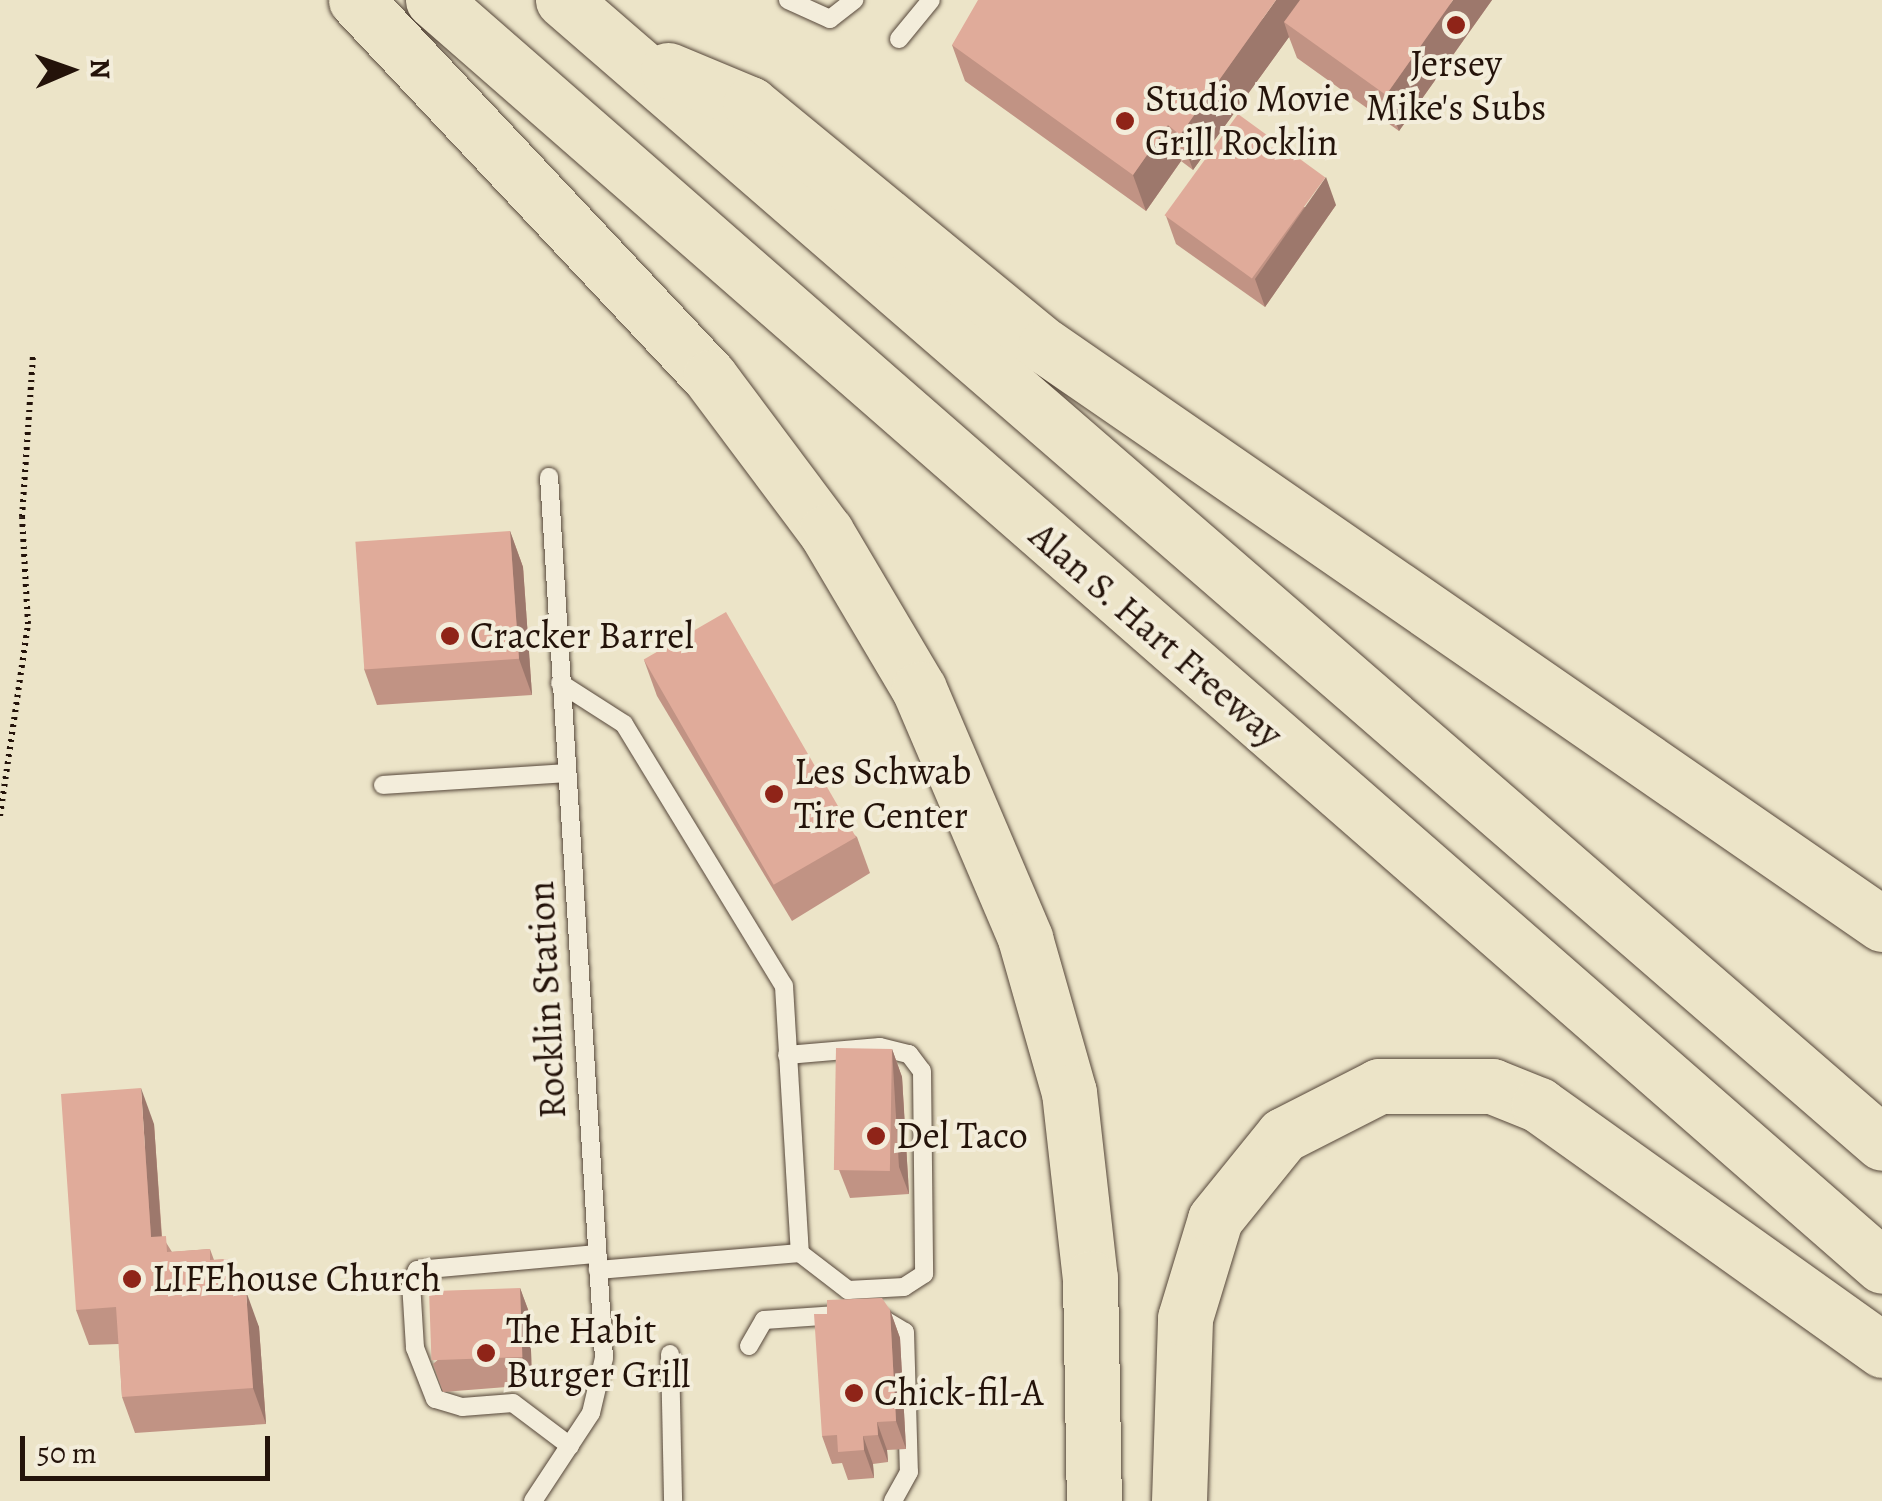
<!DOCTYPE html>
<style>
body{margin:0}
#map{position:relative;width:1882px;height:1501px;overflow:hidden;background:#ece4c8;font-family:Alegreya,serif}
div>[style]{position:absolute}
[style*='--x']{left:calc(var(--x)*1px);top:calc(var(--y)*1px);width:calc(var(--w)*1px);rotate:calc(var(--a)*1deg)}
.path>*{height:6px;margin-top:-3px;transform-origin:0;background:repeating-linear-gradient(90deg,#24130a 0 2.5px,transparent 0 7.5px)}
.roads{filter:drop-shadow(0 0 2px #56473a) drop-shadow(0 0 2px #56473a)}
.service>*{height:18px;margin:-9px;padding:0 9px;transform-origin:9px;border-radius:9px;background:#f3eddb}
.motorway>*{height:55px;margin:-27.5px;padding:0 27.5px;transform-origin:27.5px;border-radius:27.5px;background:#ece4c8}
.wall>*{inset:0;background:#c19384}
.shaded-wall>*{inset:0;background:#9d786c}
.building>*{inset:0;background:#e0ab9a;transform-origin:0 0}
.dots>*{width:28px;height:28px;translate:-50% -50%;box-sizing:border-box;border:5px solid #f3eddb;border-radius:50%}
span{translate:-50% -50%;white-space:nowrap;text-align:center;line-height:1.15;-webkit-text-stroke:8px #f3eddb;paint-order:stroke}
.poi-label{font-size:38px;color:#24130a}
.left{translate:0 -50%;text-align:left}
.street-label{font-size:38px;color:#24130a}
.north{position:absolute;left:20px;top:20px;width:100px;height:100px;-webkit-text-stroke:8px #f3eddb;paint-order:stroke;rotate:88deg;font-size:28px;font-weight:700;line-height:40px;text-align:center;color:#24130a}
.north::after{content:'';display:block;margin:auto;width:35px;height:45px;background:#24130a;clip-path:polygon(50% 0,100% 100%,50% 72%,0 100%)}
.scale{position:absolute;left:20px;top:1436px;width:250px;height:45px;box-sizing:border-box;border:5px solid #24130a;border-top:0;padding-left:12px;font-size:30px;line-height:35px;white-space:nowrap;color:#24130a;-webkit-text-stroke:8px #f3eddb;paint-order:stroke}
</style>
<div id="map">
<div class="path">
<div style="--x:0;--y:816;--w:194;--a:-81.7"></div>
<div style="--x:28;--y:624;--w:107;--a:-93.2"></div>
<div style="--x:22;--y:517;--w:163;--a:-86.1"></div>
</div>
<div class="roads">
<div class="service">
<div style="--x:788;--y:0;--w:46;--a:24.3"></div>
<div style="--x:830;--y:19;--w:31;--a:-38"></div>
<div style="--x:899;--y:39;--w:50;--a:-50.6"></div>
<div style="--x:560;--y:683;--w:76;--a:32.6"></div>
<div style="--x:624;--y:724;--w:307;--a:58.6"></div>
<div style="--x:784;--y:986;--w:267;--a:86.6"></div>
<div style="--x:800;--y:1253;--w:203;--a:175.2"></div>
<div style="--x:383;--y:785;--w:184;--a:-3.7"></div>
<div style="--x:787;--y:1055;--w:93;--a:-4.9"></div>
<div style="--x:880;--y:1047;--w:30;--a:14"></div>
<div style="--x:909;--y:1054;--w:21;--a:53"></div>
<div style="--x:922;--y:1071;--w:203;--a:89.4"></div>
<div style="--x:924;--y:1274;--w:24;--a:147"></div>
<div style="--x:904;--y:1287;--w:56;--a:176.9"></div>
<div style="--x:848;--y:1290;--w:61;--a:-142.4"></div>
<div style="--x:873;--y:1313;--w:37;--a:31"></div>
<div style="--x:905;--y:1332;--w:140;--a:88.4"></div>
<div style="--x:909;--y:1472;--w:33;--a:119"></div>
<div style="--x:749;--y:1346;--w:30;--a:-60"></div>
<div style="--x:764;--y:1320;--w:73;--a:-3.9"></div>
<div style="--x:670;--y:1354;--w:147;--a:88.8"></div>
<div style="--x:570;--y:1446;--w:71;--a:-143"></div>
<div style="--x:513;--y:1403;--w:51;--a:175.5"></div>
<div style="--x:462;--y:1407;--w:28;--a:-163"></div>
<div style="--x:435;--y:1399;--w:55;--a:-111.4"></div>
<div style="--x:415;--y:1348;--w:65;--a:-93.5"></div>
<div style="--x:411;--y:1283;--w:14;--a:-65"></div>
<div style="--x:417;--y:1270;--w:181;--a:-5.1"></div>
<div style="--x:533;--y:1501;--w:105;--a:-56.6"></div>
<div style="--x:591;--y:1413;--w:57;--a:-76.7"></div>
<div style="--x:604;--y:1358;--w:883;--a:-93.57"></div>
</div>
<div class="motorway">
<div style="--x:356;--y:0;--w:517;--a:46.8"></div>
<div style="--x:710;--y:377;--w:194;--a:53.2"></div>
<div style="--x:826;--y:532;--w:182;--a:59.4"></div>
<div style="--x:919;--y:689;--w:271;--a:66.9"></div>
<div style="--x:1025;--y:938;--w:160;--a:74.1"></div>
<div style="--x:1069;--y:1092;--w:187;--a:83.6"></div>
<div style="--x:1090;--y:1278;--w:223;--a:89"></div>
<div style="--x:433;--y:0;--w:1924;--a:41.14"></div>
<div style="--x:563;--y:0;--w:1745;--a:40.91"></div>
<div style="--x:668;--y:70;--w:89;--a:22.5"></div>
<div style="--x:750;--y:104;--w:382;--a:39.4"></div>
<div style="--x:1045;--y:346;--w:1017;--a:34.63"></div>
<div style="--x:1179;--y:1501;--w:183;--a:-88.1"></div>
<div style="--x:1185;--y:1318;--w:103;--a:-73.1"></div>
<div style="--x:1215;--y:1219;--w:108;--a:-51"></div>
<div style="--x:1283;--y:1135;--w:108;--a:-27"></div>
<div style="--x:1379;--y:1086;--w:113;--a:0"></div>
<div style="--x:1492;--y:1086;--w:51;--a:22"></div>
<div style="--x:1539;--y:1105;--w:422;--a:35.5"></div>
</div>
</div>
<div class="wall">
<div style="clip-path:polygon(1492px 0,1399px 131px,1297px 58px,1289px 37px,1193px 170px,1181px 161px,1146px 211px,965px 81px,952px 45px)"></div>
<div style="clip-path:polygon(1336px 205px,1265px 307px,1176px 244px,1166px 216px)"></div>
<div style="clip-path:polygon(510px 531px,523px 567px,532px 695px,377px 705px,364px 669px)"></div>
<div style="clip-path:polygon(644px 660px,857px 837px,870px 873px,792px 921px,657px 696px)"></div>
<div style="clip-path:polygon(892px 1049px,902px 1077px,909px 1194px,850px 1198px,839px 1170px)"></div>
<div style="clip-path:polygon(154px 1124px,162px 1236px,172px 1252px,210px 1249px,214px 1260px,228px 1259px,240px 1292px,259px 1327px,266px 1424px,135px 1433px,122px 1397px,119px 1344px,89px 1345px,76px 1310px)"></div>
<div style="clip-path:polygon(520px 1288px,530px 1315px,532px 1385px,443px 1392px,433px 1364px)"></div>
<div style="clip-path:polygon(890px 1310px,900px 1338px,906px 1449px,887px 1450px,888px 1462px,873px 1464px,874px 1478px,848px 1480px,842px 1463px,832px 1464px,822px 1436px,827px 1314px)"></div>
</div>
<div class="shaded-wall">
<div style="clip-path:polygon(1276px 0,1315px 0,1284px 22px,1289px 37px,1193px 170px,1180px 135px)"></div>
<div style="clip-path:polygon(1453px 0,1492px 0,1399px 131px,1386px 95px)"></div>
<div style="clip-path:polygon(1168px 125px,1181px 161px,1146px 211px,1133px 175px)"></div>
<div style="clip-path:polygon(1326px 177px,1336px 205px,1265px 307px,1255px 279px)"></div>
<div style="clip-path:polygon(510px 531px,523px 567px,532px 695px,519px 659px)"></div>
<div style="clip-path:polygon(892px 1049px,902px 1077px,909px 1194px,899px 1167px)"></div>
<div style="clip-path:polygon(141px 1088px,154px 1124px,164px 1273px,151px 1237px)"></div>
<div style="clip-path:polygon(228px 1259px,241px 1295px,231px 1292px)"></div>
<div style="clip-path:polygon(520px 1288px,530px 1315px,532px 1385px,522px 1357px)"></div>
<div style="clip-path:polygon(246px 1291px,259px 1327px,266px 1424px,253px 1388px)"></div>
<div style="clip-path:polygon(890px 1310px,900px 1338px,906px 1449px,896px 1421px)"></div>
<div style="clip-path:polygon(877px 1422px,887px 1450px,888px 1462px,878px 1435px)"></div>
<div style="clip-path:polygon(863px 1436px,873px 1464px,874px 1478px,864px 1450px)"></div>
</div>
<div class="building">
<div style="clip-path:polygon(978px 0,1276px 0,1180px 135px,1168px 125px,1133px 175px,952px 45px)"></div>
<div style="clip-path:polygon(1300px 0,1453px 0,1386px 95px,1284px 22px)"></div>
<div style="left:1238px;top:114px;width:108px;height:125px;rotate:36deg"></div>
<div style="left:510px;top:531px;width:128px;height:155px;rotate:86deg"></div>
<div style="left:726px;top:612px;width:260px;height:95px;rotate:60deg"></div>
<div style="left:836px;top:1048px;width:56px;height:122px;rotate:1deg"></div>
<div style="clip-path:polygon(141px 1088px,151px 1237px,166px 1236px,167px 1252px,210px 1249px,210px 1260px,228px 1259px,231px 1292px,246px 1291px,253px 1388px,122px 1397px,116px 1307px,76px 1310px,61px 1094px)"></div>
<div style="left:520px;top:1288px;width:69px;height:91px;rotate:88deg"></div>
<div style="clip-path:polygon(882px 1298px,890px 1310px,896px 1421px,877px 1422px,878px 1435px,863px 1436px,864px 1450px,838px 1452px,837px 1435px,822px 1436px,814px 1314px,827px 1314px,827px 1300px)"></div>
</div>
<div class="dots">
<div style="left:1456px;top:25px;background:#8f2418"></div>
<div style="left:1125px;top:121px;background:#8f2418"></div>
<div style="left:450px;top:636px;background:#8f2418"></div>
<div style="left:774px;top:794px;background:#8f2418"></div>
<div style="left:876px;top:1136px;background:#8f2418"></div>
<div style="left:132px;top:1279px;background:#8f2418"></div>
<div style="left:486px;top:1353px;background:#8f2418"></div>
<div style="left:854px;top:1393px;background:#8f2418"></div>
</div>
<div class="poi-label">
<span style="left:1456px;top:86px">Jersey<br>Mike's Subs</span>
<span class="left" style="left:1145px;top:121px">Studio Movie<br>Grill Rocklin</span>
<span class="left" style="left:470px;top:636px">Cracker Barrel</span>
<span class="left" style="left:794px;top:794px">Les Schwab<br>Tire Center</span>
<span class="left" style="left:896px;top:1136px">Del Taco</span>
<span class="left" style="left:152px;top:1279px">LIFEhouse Church</span>
<span class="left" style="left:506px;top:1353px">The Habit<br>Burger Grill</span>
<span class="left" style="left:874px;top:1393px">Chick-fil-A</span>
</div>
<div class="street-label">
<span style="left:1156px;top:635px;rotate:41deg">Alan S. Hart Freeway</span>
<span style="left:547px;top:1000px;rotate:-93deg">Rocklin Station</span>
</div>
<div class="north">N</div>
<div class="scale">50 m</div>
</div>
